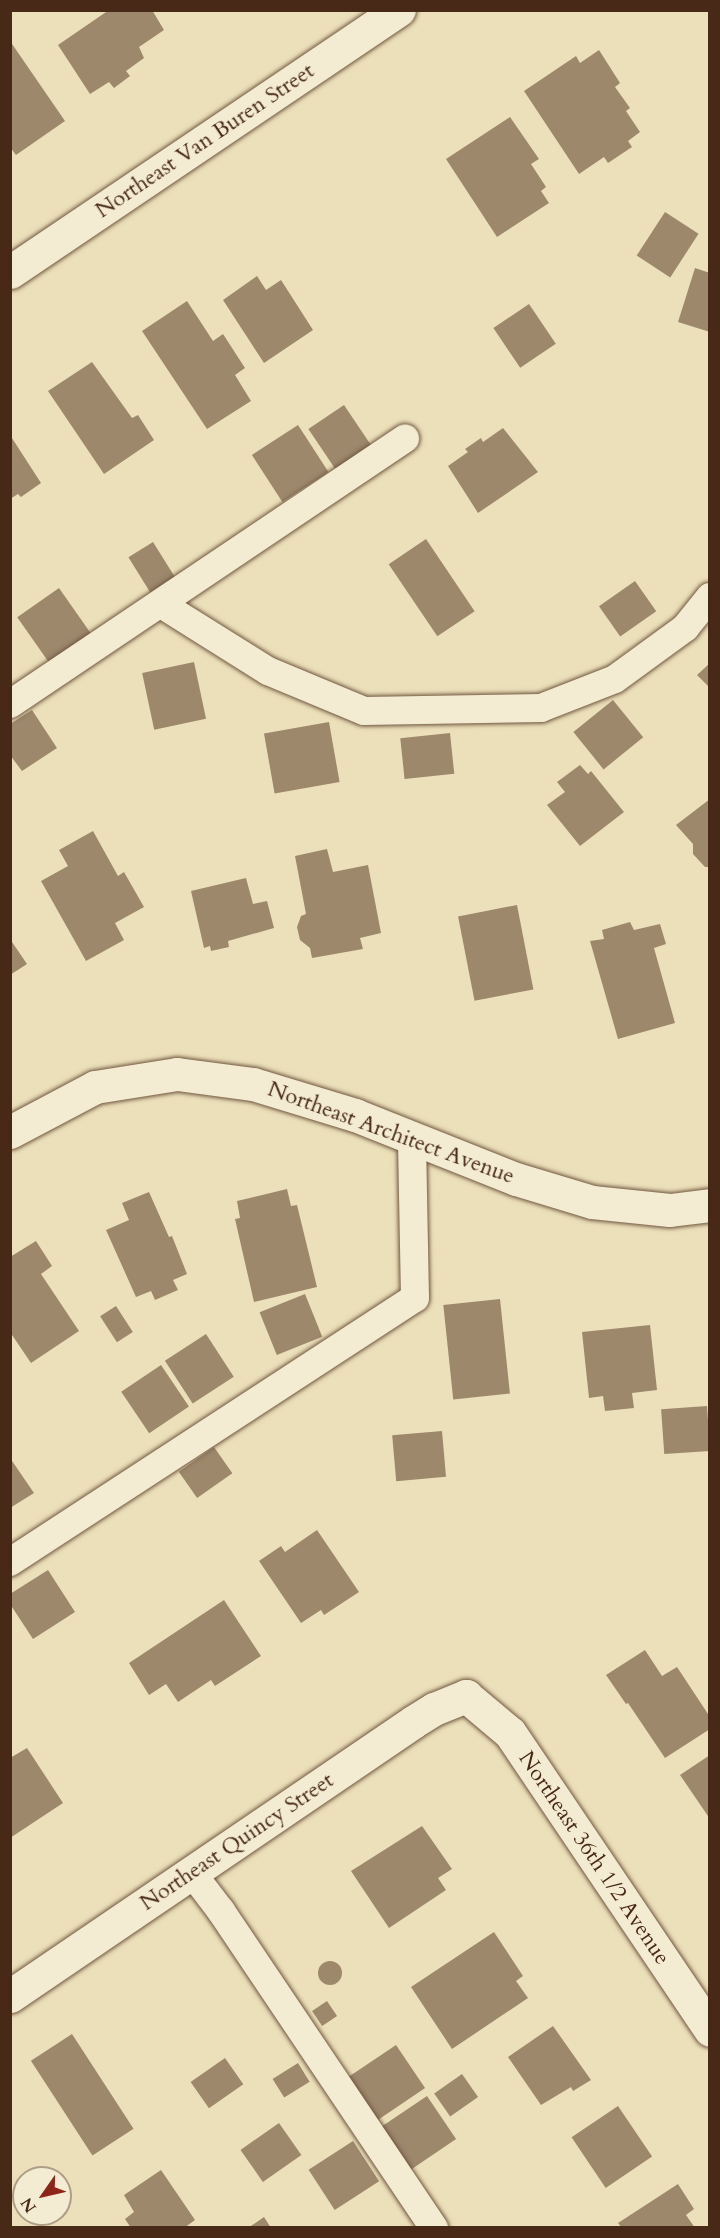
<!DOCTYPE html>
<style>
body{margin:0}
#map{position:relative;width:720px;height:2238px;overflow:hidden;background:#ece0ba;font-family:Cardo,serif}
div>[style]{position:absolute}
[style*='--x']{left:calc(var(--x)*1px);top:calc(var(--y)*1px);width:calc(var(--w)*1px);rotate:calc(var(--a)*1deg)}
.building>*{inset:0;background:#9d886c;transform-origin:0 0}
.round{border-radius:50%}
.roads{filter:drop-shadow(0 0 2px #715740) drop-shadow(0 0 2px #715740)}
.service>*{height:28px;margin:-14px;padding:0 14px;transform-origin:14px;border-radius:14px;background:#f3ebd2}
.minor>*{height:33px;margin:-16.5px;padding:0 16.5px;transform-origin:16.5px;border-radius:16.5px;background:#f3ebd2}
span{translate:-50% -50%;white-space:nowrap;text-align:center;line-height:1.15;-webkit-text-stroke:4.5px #f3ebd2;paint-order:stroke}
.street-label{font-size:22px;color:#482917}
.frame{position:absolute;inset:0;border:12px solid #482917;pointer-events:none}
.north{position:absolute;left:12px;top:2166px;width:60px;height:60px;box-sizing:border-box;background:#f3ebd2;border:2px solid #af9d87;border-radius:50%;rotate:236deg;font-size:16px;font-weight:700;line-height:24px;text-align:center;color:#482917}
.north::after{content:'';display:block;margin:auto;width:21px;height:27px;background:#8f2418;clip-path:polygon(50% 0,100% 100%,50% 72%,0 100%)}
</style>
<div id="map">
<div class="building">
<div style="clip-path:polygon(109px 10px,152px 10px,164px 30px,139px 47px,144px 58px,126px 71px,130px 76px,114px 88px,109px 82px,90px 94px,58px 45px)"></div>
<div style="clip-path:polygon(10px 41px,65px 121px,16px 155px,10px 147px)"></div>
<div style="clip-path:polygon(599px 50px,620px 83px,615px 87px,630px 108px,626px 111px,640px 132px,628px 141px,632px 147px,608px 163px,604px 157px,579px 174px,524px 91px,576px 56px,580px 63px)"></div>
<div style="clip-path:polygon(510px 117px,539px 159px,531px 164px,546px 187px,541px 191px,549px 203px,497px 237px,446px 159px)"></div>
<div style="left:665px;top:212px;width:40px;height:52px;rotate:33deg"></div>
<div style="clip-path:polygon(695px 268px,710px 273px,710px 332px,678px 322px)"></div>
<div style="clip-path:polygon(257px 276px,266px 290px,281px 280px,313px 330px,264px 363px,223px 300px)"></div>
<div style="clip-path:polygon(187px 301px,213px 341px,223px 334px,245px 368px,235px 375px,251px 401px,207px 429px,142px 331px)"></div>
<div style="left:529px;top:304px;width:48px;height:43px;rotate:56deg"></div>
<div style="clip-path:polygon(92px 362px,132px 418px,138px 415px,154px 440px,104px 474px,48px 391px)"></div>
<div style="left:344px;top:405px;width:50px;height:43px;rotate:56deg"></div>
<div style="left:298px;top:425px;width:56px;height:55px;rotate:57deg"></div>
<div style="clip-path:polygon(503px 428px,538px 472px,478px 513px,448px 466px,468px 452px,465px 449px,481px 438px,483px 442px)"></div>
<div style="clip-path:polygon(10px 435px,41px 483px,21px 497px,18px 494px,10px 499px)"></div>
<div style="left:426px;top:539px;width:87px;height:45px;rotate:56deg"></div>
<div style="left:153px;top:542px;width:41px;height:29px;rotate:58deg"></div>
<div style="left:635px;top:581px;width:37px;height:44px;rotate:55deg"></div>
<div style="left:59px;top:588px;width:55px;height:51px;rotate:55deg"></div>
<div style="left:194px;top:662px;width:58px;height:53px;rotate:78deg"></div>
<div style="clip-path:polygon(710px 663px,710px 688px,697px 675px)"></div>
<div style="left:613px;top:700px;width:48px;height:51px;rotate:51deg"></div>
<div style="clip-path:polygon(32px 710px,57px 748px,22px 771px,10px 755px,10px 724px)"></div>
<div style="left:329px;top:722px;width:61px;height:66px;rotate:80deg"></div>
<div style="left:450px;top:733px;width:41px;height:50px;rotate:84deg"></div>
<div style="clip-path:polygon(580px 765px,588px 774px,591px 771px,624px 812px,580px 846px,547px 805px,565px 792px,557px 782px)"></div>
<div style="clip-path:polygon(710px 799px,710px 867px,705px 867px,693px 854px,693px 844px,676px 825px)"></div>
<div style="clip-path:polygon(93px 831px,118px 876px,124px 872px,144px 907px,115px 923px,124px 940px,86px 961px,41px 881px,68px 866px,59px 850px)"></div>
<div style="clip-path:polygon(327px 849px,333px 872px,368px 865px,381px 933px,360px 938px,363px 949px,312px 958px,310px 948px,300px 940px,297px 927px,301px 916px,306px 914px,295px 856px)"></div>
<div style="clip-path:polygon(246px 878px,253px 904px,267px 901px,274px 928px,228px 941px,229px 947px,211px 951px,210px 946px,204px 948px,191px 891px)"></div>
<div style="left:517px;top:905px;width:86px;height:60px;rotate:79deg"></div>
<div style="clip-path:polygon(630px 922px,634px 930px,660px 924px,666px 944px,654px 948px,675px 1023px,618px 1039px,590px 941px,604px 939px,602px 930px)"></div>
<div style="clip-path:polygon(10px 939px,27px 964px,10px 975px)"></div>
<div style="clip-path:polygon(287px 1189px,291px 1206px,297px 1205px,317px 1287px,254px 1302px,235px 1219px,240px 1218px,237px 1201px)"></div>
<div style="clip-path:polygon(149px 1192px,169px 1237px,172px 1236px,187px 1274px,173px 1280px,178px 1290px,155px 1300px,151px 1291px,136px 1297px,106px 1230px,129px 1220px,122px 1203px)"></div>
<div style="clip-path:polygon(36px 1241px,52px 1266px,41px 1274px,79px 1331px,31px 1363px,10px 1332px,10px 1257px)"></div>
<div style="left:305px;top:1294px;width:46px;height:49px;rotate:68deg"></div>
<div style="left:500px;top:1299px;width:95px;height:57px;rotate:84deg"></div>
<div style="left:116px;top:1306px;width:31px;height:19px;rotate:57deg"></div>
<div style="clip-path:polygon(650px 1325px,657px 1390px,632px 1393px,634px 1408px,605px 1411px,603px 1396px,589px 1398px,582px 1332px)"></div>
<div style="left:206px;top:1334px;width:51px;height:49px;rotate:57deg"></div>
<div style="left:161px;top:1365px;width:50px;height:48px;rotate:56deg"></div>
<div style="left:707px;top:1406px;width:45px;height:46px;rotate:86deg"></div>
<div style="left:442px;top:1431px;width:46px;height:50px;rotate:85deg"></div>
<div style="left:214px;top:1447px;width:32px;height:43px;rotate:55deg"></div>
<div style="clip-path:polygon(10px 1458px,34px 1493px,10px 1508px)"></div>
<div style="clip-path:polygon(317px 1530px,359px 1592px,324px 1615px,321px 1610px,301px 1623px,259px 1561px,281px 1546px,285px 1552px)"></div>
<div style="clip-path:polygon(48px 1570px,75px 1612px,33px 1639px,10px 1604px,10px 1594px)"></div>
<div style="clip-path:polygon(224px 1600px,261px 1656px,215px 1686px,211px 1680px,178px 1702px,166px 1684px,149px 1695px,129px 1663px)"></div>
<div style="clip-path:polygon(645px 1650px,662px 1676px,677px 1667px,710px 1717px,710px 1729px,665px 1758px,628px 1703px,626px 1704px,606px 1675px)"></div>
<div style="clip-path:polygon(27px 1748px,63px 1803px,10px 1838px,10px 1758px)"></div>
<div style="clip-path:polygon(710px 1755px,710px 1819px,680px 1775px)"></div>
<div style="clip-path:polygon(422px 1826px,452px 1869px,438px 1878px,446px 1890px,389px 1928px,351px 1871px)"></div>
<div style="clip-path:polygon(494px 1932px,523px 1976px,516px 1981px,528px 1998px,452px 2049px,411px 1987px)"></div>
<div class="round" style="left:318px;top:1961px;width:24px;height:24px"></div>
<div style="left:327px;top:2001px;width:18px;height:18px;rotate:56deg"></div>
<div style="clip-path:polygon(553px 2026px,591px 2080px,573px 2091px,571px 2087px,541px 2105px,508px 2057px)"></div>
<div style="left:72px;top:2034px;width:113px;height:49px;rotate:57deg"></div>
<div style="left:396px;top:2045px;width:52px;height:57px;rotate:56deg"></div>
<div style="left:225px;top:2058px;width:32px;height:42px;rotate:55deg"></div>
<div style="left:298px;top:2063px;width:22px;height:30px;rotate:58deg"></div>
<div style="left:462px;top:2074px;width:28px;height:34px;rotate:55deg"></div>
<div style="left:427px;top:2096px;width:52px;height:56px;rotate:56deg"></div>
<div style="left:618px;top:2106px;width:61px;height:56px;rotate:56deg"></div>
<div style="left:279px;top:2123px;width:39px;height:47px;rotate:55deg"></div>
<div style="left:353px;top:2141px;width:48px;height:53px;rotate:57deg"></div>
<div style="clip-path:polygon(161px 2170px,195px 2220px,184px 2228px,131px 2228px,125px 2219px,134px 2212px,124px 2195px)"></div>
<div style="clip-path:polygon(678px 2184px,694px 2209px,686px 2215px,695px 2228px,622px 2228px,618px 2223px)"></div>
<div style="clip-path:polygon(264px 2217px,271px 2228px,248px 2228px)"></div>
</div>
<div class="roads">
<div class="service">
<div style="--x:161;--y:604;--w:126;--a:32.1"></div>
<div style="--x:268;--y:671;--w:104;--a:22.6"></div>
<div style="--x:364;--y:711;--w:177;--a:-1"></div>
<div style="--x:541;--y:708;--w:79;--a:-21.4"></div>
<div style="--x:615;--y:679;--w:87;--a:-36.1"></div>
<div style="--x:685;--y:628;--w:40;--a:-51"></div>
<div style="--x:10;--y:704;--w:476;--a:-33.9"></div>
<div style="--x:10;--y:1562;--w:483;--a:-33.1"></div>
<div style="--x:415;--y:1298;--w:161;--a:-91.1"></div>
<div style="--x:192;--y:1873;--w:48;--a:52.7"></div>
<div style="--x:221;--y:1911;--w:382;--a:56.1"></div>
</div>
<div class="minor">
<div style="--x:10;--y:272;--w:469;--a:-34"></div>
<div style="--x:10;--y:1132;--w:96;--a:-27.9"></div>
<div style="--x:95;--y:1087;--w:83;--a:-9"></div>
<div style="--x:177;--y:1074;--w:77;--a:7.5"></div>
<div style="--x:253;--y:1084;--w:107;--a:16.9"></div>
<div style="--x:355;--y:1115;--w:173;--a:21.7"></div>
<div style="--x:516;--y:1179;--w:79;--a:16.8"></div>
<div style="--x:592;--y:1202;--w:78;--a:5.9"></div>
<div style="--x:670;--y:1210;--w:40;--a:-7.1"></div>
<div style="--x:10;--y:1996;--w:487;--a:-34.2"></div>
<div style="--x:413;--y:1722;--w:25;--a:-32"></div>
<div style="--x:434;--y:1709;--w:35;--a:-22"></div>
<div style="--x:466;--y:1696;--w:57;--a:40.1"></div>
<div style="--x:510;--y:1733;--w:358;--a:56"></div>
</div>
</div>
<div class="street-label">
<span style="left:205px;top:141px;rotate:-34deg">Northeast Van Buren Street</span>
<span style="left:391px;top:1133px;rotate:20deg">Northeast Architect Avenue</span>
<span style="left:237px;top:1842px;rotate:-34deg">Northeast Quincy Street</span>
<span style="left:594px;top:1858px;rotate:56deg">Northeast 36th 1/2 Avenue</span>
</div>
<div class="frame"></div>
<div class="north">N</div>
</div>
